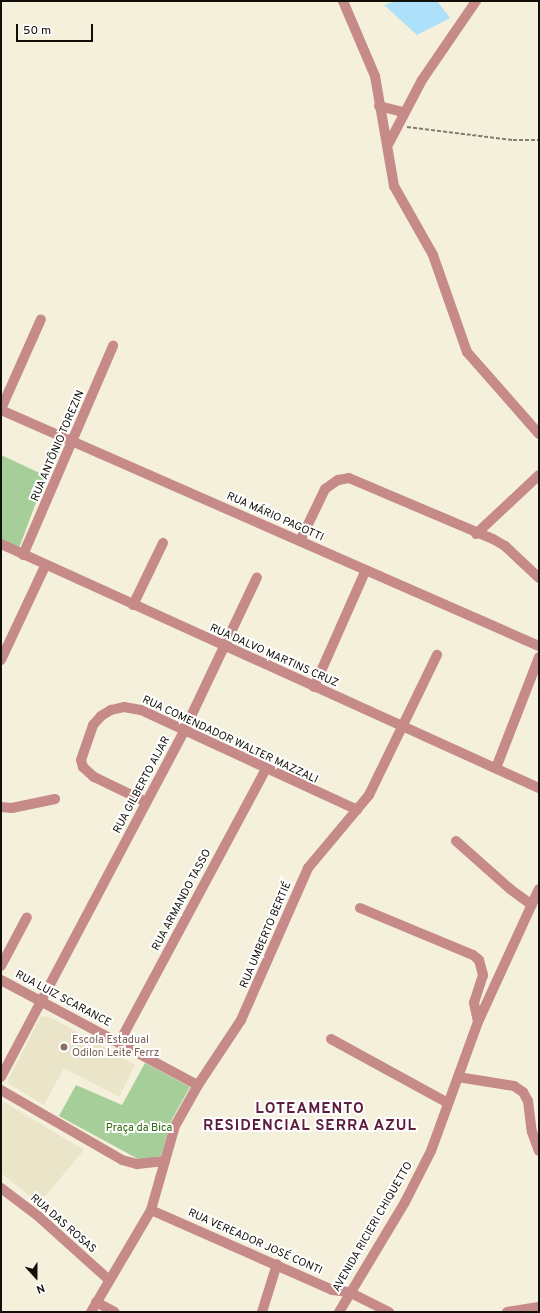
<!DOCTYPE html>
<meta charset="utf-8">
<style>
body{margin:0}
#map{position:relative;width:540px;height:1313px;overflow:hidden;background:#f4f0dc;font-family:Overpass,sans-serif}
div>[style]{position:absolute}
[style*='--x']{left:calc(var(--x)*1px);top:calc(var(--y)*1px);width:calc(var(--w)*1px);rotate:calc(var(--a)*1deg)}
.built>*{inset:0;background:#eae5c9}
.green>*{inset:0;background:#a5ce98}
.water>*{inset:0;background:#ade1f9}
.path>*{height:2px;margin-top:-1px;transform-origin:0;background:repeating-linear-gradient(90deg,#807d70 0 4px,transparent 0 6px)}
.minor>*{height:10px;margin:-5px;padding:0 5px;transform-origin:5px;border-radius:5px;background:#c68a88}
.dots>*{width:11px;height:11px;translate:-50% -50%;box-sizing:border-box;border:2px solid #fff;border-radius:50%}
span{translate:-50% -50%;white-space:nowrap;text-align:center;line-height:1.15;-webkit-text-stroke:4px #fff;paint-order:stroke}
.street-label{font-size:11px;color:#110f09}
.education-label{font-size:11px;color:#785e54}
.left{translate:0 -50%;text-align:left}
.park-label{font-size:11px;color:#2a6608}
.district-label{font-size:15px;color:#5c1c3b;font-weight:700;letter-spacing:1px}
.frame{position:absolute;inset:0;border:2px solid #110f09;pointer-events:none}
.north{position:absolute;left:16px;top:1257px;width:40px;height:40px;-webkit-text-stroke:3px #fff;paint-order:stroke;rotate:159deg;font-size:11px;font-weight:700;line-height:16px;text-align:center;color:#110f09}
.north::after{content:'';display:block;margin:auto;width:14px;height:18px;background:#110f09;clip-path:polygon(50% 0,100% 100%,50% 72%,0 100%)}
.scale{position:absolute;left:16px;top:24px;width:77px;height:18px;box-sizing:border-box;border:2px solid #110f09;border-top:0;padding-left:5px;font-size:12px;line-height:14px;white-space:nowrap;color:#110f09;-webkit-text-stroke:3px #fff;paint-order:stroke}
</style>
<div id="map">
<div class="built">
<div style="clip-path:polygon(41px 1016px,52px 1018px,135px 1065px,119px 1097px,64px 1068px,44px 1105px,9px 1084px,8px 1080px)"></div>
<div style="clip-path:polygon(4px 1102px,84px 1150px,39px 1203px,1px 1173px,1px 1106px)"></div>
</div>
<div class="green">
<div style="clip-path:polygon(1px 455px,46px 476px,19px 548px,1px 540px)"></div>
<div style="clip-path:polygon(145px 1063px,190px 1087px,171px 1121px,161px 1156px,140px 1160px,59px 1116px,76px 1085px,122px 1105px)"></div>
</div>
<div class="water">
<div style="clip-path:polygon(396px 1px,437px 1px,450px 18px,417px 35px,384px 5px)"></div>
</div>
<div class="path">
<div style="--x:407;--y:127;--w:107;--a:7"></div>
<div style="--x:513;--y:140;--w:26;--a:0"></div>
</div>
<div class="minor">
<div style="--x:343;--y:1;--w:82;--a:66.9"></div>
<div style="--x:375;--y:76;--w:112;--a:80.2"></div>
<div style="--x:394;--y:186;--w:79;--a:60.5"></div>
<div style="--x:433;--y:255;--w:103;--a:70.7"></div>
<div style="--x:467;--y:352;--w:109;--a:48.7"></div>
<div style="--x:379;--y:106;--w:25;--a:14"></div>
<div style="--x:389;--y:143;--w:71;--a:-62.4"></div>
<div style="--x:422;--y:80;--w:96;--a:-55.6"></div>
<div style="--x:1;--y:409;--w:98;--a:-66"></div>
<div style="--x:1;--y:410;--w:587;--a:23.69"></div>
<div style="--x:476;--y:534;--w:86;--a:-43.1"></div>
<div style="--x:300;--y:541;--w:58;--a:-64.3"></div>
<div style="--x:325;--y:489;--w:16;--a:-35"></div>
<div style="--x:338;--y:480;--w:11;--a:-10"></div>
<div style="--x:349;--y:478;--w:156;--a:23"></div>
<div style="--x:493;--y:539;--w:14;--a:30"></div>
<div style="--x:505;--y:546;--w:47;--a:43.3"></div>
<div style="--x:1;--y:544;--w:591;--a:24.4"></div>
<div style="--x:23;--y:555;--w:228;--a:-66.7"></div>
<div style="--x:133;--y:605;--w:69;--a:-64.2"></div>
<div style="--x:1;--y:660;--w:104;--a:-64.9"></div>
<div style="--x:314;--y:687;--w:126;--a:-66.1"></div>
<div style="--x:496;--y:768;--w:119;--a:-68.8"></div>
<div style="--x:146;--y:802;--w:58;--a:-154.3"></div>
<div style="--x:94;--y:777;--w:15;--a:-138"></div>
<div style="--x:83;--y:767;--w:7;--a:-106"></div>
<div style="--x:81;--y:760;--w:37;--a:-71"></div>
<div style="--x:93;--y:725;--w:12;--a:-48"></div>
<div style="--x:101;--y:716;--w:12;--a:-31"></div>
<div style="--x:111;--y:710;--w:13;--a:-13"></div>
<div style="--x:124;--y:707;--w:17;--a:10"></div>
<div style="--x:141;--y:710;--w:238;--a:24.8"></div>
<div style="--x:1;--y:807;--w:11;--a:5"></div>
<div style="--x:12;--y:808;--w:44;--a:-11.8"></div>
<div style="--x:456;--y:841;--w:72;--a:41.6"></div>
<div style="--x:510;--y:889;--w:27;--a:36"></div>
<div style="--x:360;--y:908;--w:122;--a:22.6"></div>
<div style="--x:473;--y:955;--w:8;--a:40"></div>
<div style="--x:479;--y:960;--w:16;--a:75"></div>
<div style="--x:483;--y:975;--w:29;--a:108"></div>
<div style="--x:474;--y:1003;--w:19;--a:78"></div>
<div style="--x:1;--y:966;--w:55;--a:-62"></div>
<div style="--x:1;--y:980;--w:223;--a:28.1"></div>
<div style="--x:331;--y:1039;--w:133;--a:28.7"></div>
<div style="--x:119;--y:1043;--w:311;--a:-61.8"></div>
<div style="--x:1;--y:1077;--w:391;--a:-62.1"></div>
<div style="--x:184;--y:731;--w:170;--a:-64.6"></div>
<div style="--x:458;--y:1077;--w:57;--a:9.1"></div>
<div style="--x:514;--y:1086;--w:11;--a:34"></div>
<div style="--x:523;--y:1092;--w:10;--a:61"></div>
<div style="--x:528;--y:1101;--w:31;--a:83"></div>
<div style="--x:532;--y:1132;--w:20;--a:70"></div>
<div style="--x:1;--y:1090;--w:140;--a:30"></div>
<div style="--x:122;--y:1160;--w:16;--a:15"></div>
<div style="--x:137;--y:1164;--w:28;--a:-6"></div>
<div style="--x:1;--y:1188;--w:46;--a:37.1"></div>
<div style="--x:38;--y:1216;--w:94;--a:42"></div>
<div style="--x:151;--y:1210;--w:198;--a:23.8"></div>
<div style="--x:332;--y:1290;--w:17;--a:7"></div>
<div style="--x:349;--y:1292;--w:45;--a:26.6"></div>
<div style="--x:96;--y:1302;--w:21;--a:28"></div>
<div style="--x:91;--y:1312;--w:118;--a:-59.5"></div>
<div style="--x:151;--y:1210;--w:87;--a:-74.1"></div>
<div style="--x:175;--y:1126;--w:47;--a:-60.7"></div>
<div style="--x:198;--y:1085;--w:78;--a:-56.5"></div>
<div style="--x:241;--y:1020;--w:166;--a:-66.2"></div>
<div style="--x:308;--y:868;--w:95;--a:-50.1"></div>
<div style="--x:369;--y:795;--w:156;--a:-64.1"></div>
<div style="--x:262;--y:1312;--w:50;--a:-72.6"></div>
<div style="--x:339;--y:1312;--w:128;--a:-59"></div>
<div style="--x:405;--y:1202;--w:57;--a:-63"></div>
<div style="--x:431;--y:1151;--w:137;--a:-70"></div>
<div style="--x:478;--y:1022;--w:146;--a:-65.4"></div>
<div style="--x:507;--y:1312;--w:32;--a:-9"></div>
</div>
<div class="dots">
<div style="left:64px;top:1047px;background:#8d6e63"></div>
</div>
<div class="street-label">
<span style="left:58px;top:446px;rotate:-67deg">RUA ANTÔNIO TOREZIN</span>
<span style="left:275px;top:517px;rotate:24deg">RUA MÁRIO PAGOTTI</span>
<span style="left:274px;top:656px;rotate:24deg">RUA DALVO MARTINS CRUZ</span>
<span style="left:230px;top:740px;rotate:25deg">RUA COMENDADOR WALTER MAZZALI</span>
<span style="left:142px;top:785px;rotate:-62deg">RUA GILBERTO AIJAR</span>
<span style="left:182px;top:900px;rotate:-62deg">RUA ARMANDO TASSO</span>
<span style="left:266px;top:935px;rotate:-67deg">RUA UMBERTO BERTIÉ</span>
<span style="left:63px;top:999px;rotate:28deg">RUA LUIZ SCARANCE</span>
<span style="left:63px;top:1224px;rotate:41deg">RUA DAS ROSAS</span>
<span style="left:373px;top:1227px;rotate:-60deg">AVENIDA RICIERI CHIQUETTO</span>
<span style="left:255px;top:1242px;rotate:24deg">RUA VEREADOR JOSÉ CONTI</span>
</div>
<div class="education-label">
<span class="left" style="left:72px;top:1047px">Escola Estadual<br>Odilon Leite Ferrz</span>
</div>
<div class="park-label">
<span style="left:139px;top:1128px">Praça da Bica</span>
</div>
<div class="district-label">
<span style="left:310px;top:1118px">LOTEAMENTO<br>RESIDENCIAL SERRA AZUL</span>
</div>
<div class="frame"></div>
<div class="north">N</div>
<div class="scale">50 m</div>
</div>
